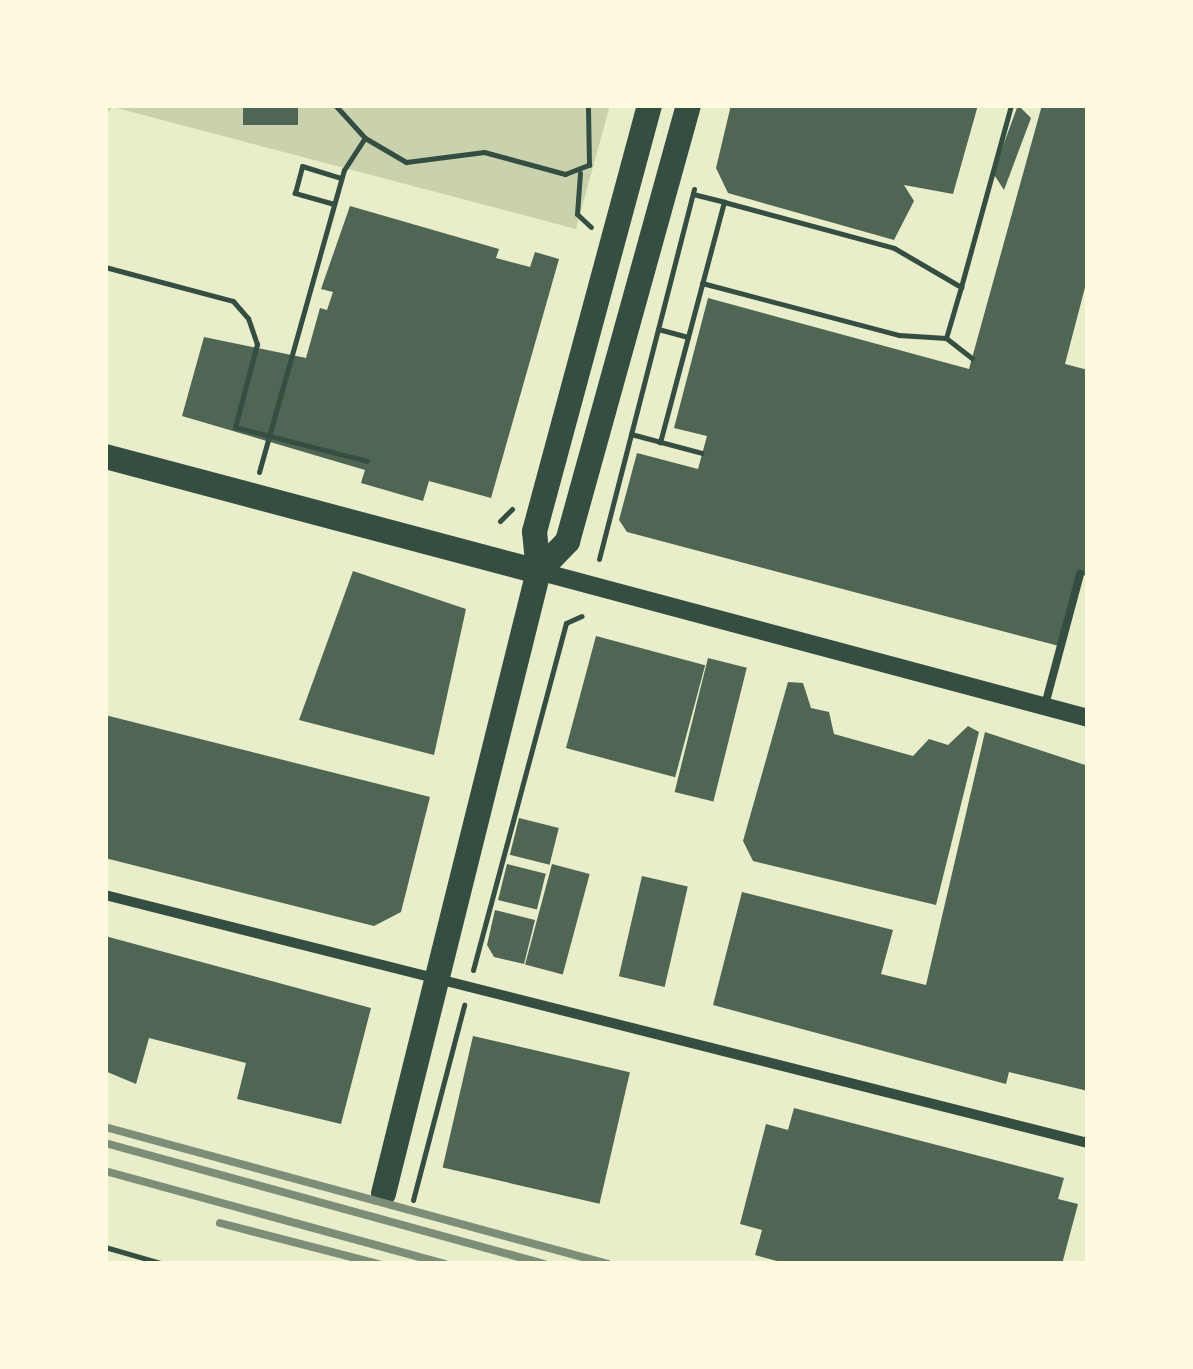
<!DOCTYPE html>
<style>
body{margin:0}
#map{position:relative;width:1193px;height:1369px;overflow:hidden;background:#e9edc9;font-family:"PT Sans Narrow",sans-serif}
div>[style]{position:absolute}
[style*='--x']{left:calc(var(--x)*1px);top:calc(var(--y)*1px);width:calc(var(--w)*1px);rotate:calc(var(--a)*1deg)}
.green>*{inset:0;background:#cad2ad}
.building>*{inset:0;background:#4f6655;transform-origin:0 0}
.path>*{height:5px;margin:-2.5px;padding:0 2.5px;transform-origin:2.5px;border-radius:2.5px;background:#344e41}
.service>*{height:8px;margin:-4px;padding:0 4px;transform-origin:4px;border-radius:4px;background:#344e41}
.minor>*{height:10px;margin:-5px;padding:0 5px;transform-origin:5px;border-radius:5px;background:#344e41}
.tertiary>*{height:18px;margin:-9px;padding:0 9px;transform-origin:9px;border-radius:9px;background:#344e41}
.primary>*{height:25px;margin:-12.5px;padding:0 12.5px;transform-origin:12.5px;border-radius:12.5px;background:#344e41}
.rail>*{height:8px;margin:-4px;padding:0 4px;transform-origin:4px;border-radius:4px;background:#7c8e77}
span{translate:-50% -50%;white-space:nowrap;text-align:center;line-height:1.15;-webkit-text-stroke:10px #fefae0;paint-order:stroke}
.frame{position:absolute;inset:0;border:108px solid #fefae0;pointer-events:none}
</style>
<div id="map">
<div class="green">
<div style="clip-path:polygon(105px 105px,610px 105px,576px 229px,113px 107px,105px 114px)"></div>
</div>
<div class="building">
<div style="left:243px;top:105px;width:55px;height:20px"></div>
<div style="clip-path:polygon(731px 105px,978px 105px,953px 194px,904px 185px,914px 201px,894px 240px,728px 193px,716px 168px)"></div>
<div style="clip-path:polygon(1018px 105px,1031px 118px,1004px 190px,993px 173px)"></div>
<div style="clip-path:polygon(1042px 105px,1088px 105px,1088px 276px,1065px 364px,1088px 370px,1088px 576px,1078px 574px,1059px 646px,627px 532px,619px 520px,637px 453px,698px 469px,707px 436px,674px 428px,708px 298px,969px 369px)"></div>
<div style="clip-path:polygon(350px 206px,499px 249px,496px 258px,530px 267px,535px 252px,559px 259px,491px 498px,429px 481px,423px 501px,361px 483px,365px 470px,182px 416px,204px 337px,306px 358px,320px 308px,327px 310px,333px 292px,321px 289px)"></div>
<div style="clip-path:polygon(353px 571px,466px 609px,434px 755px,299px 720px)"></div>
<div style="left:596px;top:636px;width:113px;height:116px;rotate:15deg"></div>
<div style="left:708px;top:658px;width:40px;height:138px;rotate:14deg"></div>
<div style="clip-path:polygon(788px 682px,803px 683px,811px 708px,829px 712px,834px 734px,913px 756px,929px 739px,948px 745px,968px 726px,979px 732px,936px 905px,753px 861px,743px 841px)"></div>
<div style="clip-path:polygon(105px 715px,430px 797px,401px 912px,374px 926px,105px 858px)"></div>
<div style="clip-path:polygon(985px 732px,1088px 766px,1088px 1091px,1009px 1072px,1006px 1084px,713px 1005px,742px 892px,893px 930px,881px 974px,926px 985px)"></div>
<div style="left:519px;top:818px;width:41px;height:38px;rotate:14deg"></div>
<div style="left:507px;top:864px;width:40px;height:37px;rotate:14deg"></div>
<div style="left:552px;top:864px;width:39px;height:104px;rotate:15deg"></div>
<div style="left:642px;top:876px;width:47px;height:103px;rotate:13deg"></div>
<div style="clip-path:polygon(495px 910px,535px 920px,524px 964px,494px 957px,487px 945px)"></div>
<div style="clip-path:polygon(105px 936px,371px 1008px,341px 1124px,237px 1099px,246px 1063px,149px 1038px,136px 1084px,105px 1071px)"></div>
<div style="left:473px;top:1036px;width:161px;height:135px;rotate:13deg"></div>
<div style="clip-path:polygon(794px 1108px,1064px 1178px,1058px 1199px,1078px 1204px,1062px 1264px,788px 1264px,755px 1255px,762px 1230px,740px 1224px,766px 1124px,788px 1130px)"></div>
</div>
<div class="path">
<div style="--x:335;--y:105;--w:45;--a:47.7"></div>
<div style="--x:365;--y:138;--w:48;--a:30.3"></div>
<div style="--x:406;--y:162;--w:79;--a:-7.3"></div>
<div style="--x:484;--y:152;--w:84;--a:15.2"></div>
<div style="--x:565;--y:174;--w:26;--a:-21"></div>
<div style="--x:589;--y:165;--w:60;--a:-91"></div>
<div style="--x:580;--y:173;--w:41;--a:94.2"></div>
<div style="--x:577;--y:214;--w:19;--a:43"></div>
<div style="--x:693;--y:194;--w:32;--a:14"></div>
<div style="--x:334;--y:204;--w:41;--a:-164.2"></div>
<div style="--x:295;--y:193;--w:28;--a:-75"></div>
<div style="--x:302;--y:166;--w:41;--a:17.1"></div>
<div style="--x:105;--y:267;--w:132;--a:14.9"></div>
<div style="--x:233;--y:301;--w:23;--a:49"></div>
<div style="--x:248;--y:318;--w:28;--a:71"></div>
<div style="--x:257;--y:344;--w:86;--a:104.8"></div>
<div style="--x:235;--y:427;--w:136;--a:14.4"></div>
<div style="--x:702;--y:283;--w:204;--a:14.8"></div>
<div style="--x:899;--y:335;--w:47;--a:3.7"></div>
<div style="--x:961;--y:287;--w:189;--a:-74.6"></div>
<div style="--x:658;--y:329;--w:31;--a:15"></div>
<div style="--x:688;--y:337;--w:109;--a:104.9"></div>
<div style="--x:688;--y:337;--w:140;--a:-75.1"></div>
<div style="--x:724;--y:202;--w:176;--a:15.1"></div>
<div style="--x:894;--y:248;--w:78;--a:30.2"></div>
<div style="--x:961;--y:287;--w:53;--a:106.4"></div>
<div style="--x:946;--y:338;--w:33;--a:38"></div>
<div style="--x:631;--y:434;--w:73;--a:15"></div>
<div style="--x:259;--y:472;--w:314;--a:-74.3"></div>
<div style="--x:344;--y:170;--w:38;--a:-57"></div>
<div style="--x:500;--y:521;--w:17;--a:-45"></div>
<div style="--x:599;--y:559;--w:382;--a:-75.6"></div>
<div style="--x:473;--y:970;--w:359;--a:-75"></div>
<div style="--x:566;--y:623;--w:17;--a:-24"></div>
<div style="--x:413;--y:1200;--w:202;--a:-75.3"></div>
<div style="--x:105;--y:1247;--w:61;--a:16.1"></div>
</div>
<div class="service">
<div style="--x:1045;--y:705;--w:136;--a:-75"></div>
</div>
<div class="minor">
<div style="--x:105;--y:895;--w:1014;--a:14.16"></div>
</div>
<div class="tertiary">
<div style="--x:538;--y:571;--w:569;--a:14.96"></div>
</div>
<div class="primary">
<div style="--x:105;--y:456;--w:448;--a:14.9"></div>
<div style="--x:538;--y:571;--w:42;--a:-46"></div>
<div style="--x:567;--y:541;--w:452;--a:-74.5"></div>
<div style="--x:383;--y:1193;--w:641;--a:-76.01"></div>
<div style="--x:538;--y:571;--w:40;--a:-95.7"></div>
<div style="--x:534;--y:531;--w:441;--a:-74.9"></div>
</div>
<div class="rail">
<div style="--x:105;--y:1127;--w:521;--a:15.24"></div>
<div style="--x:105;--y:1143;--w:456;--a:15.4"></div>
<div style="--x:105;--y:1171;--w:352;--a:15.3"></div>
<div style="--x:220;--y:1223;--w:164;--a:14.5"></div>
</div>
<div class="frame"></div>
</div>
